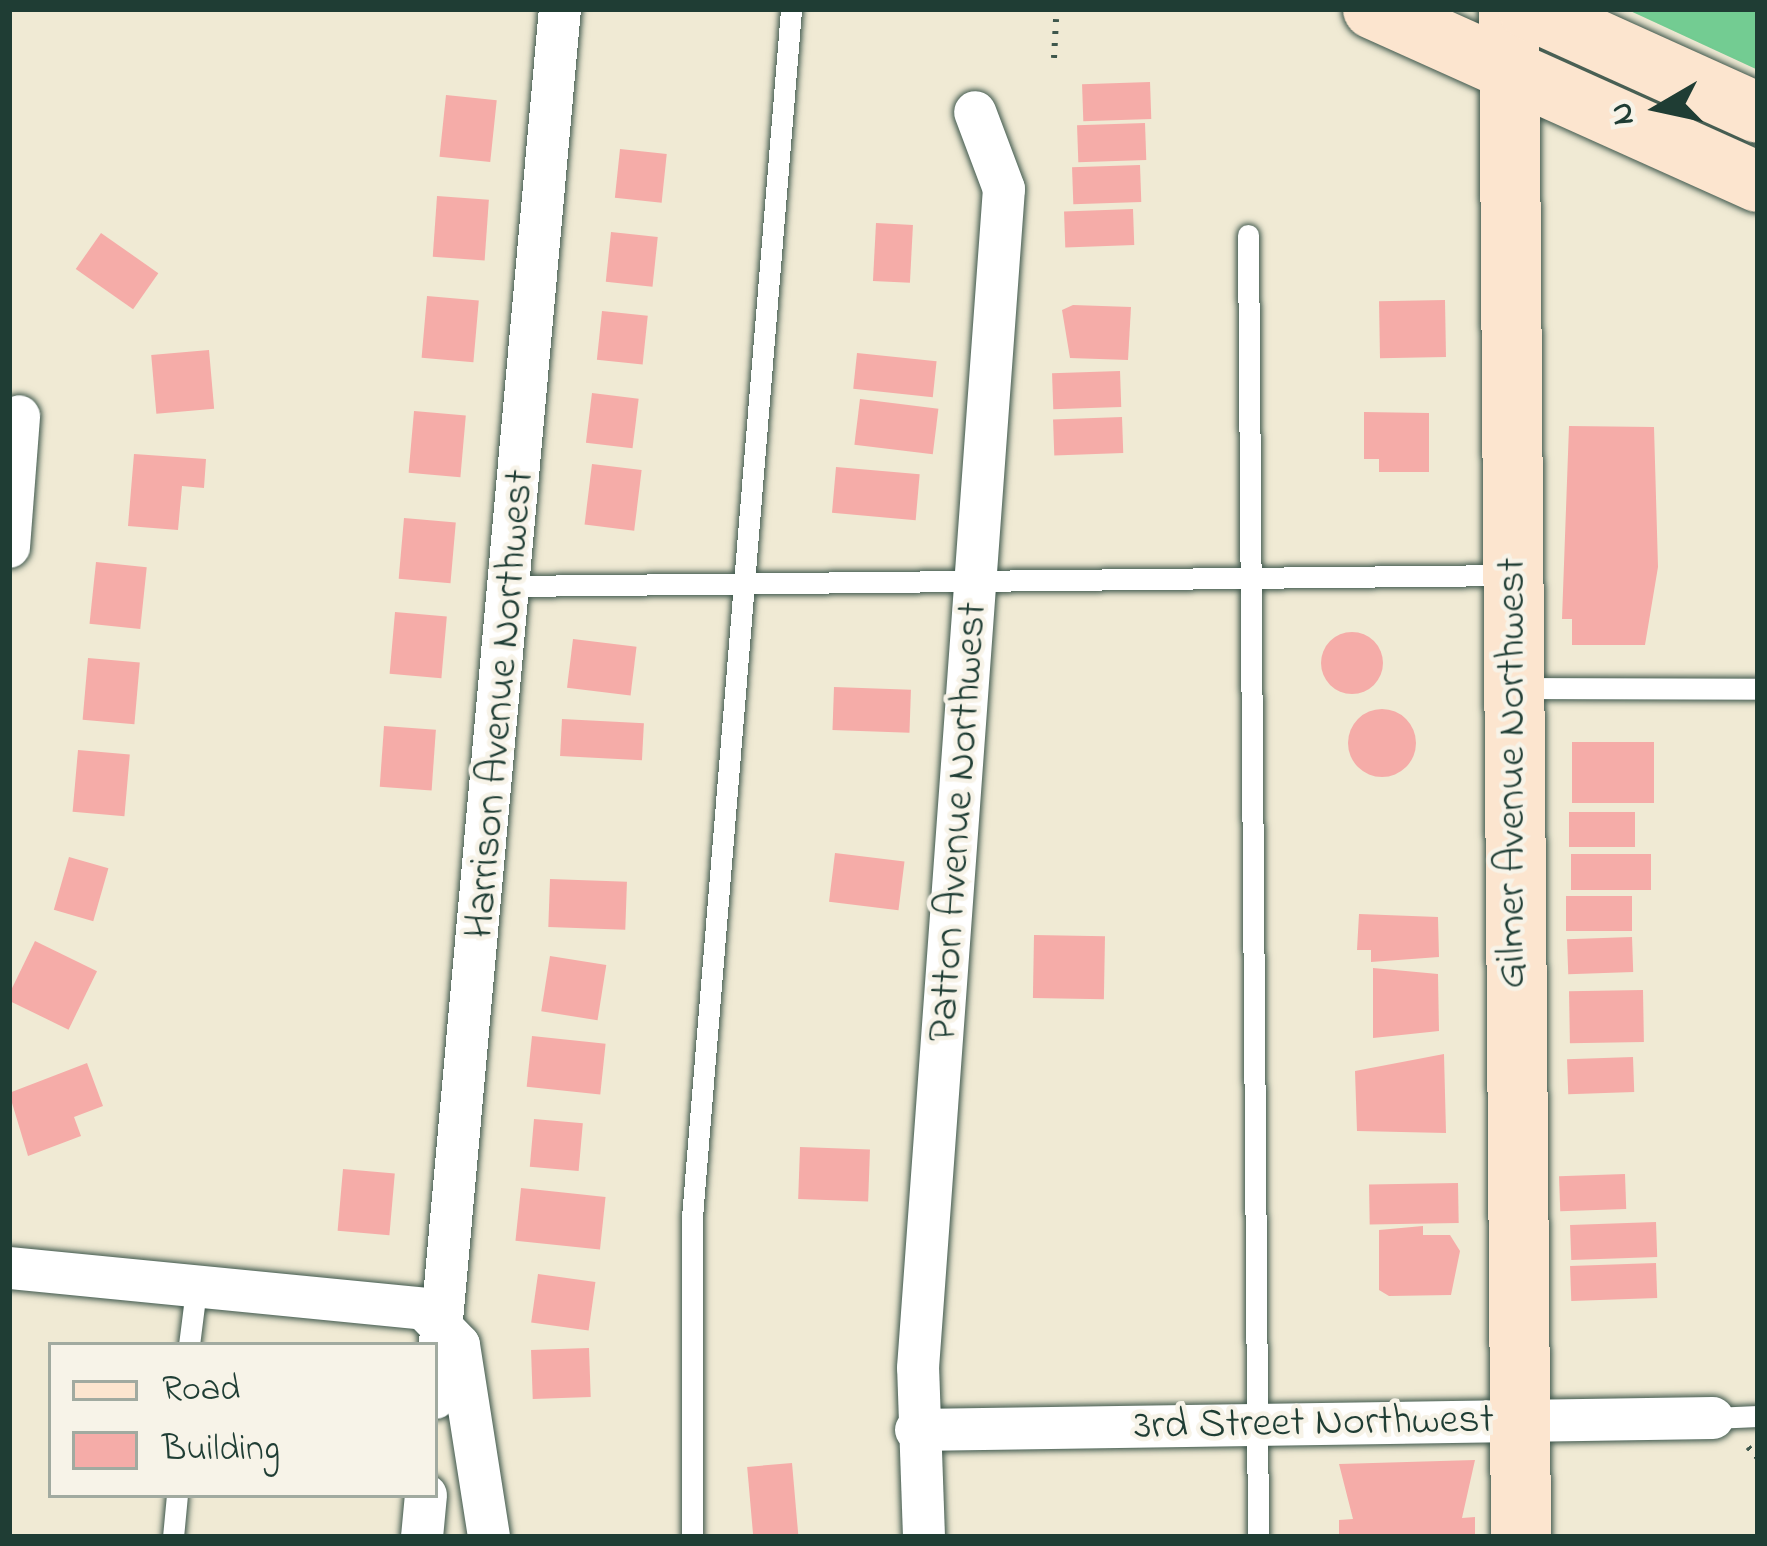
<!DOCTYPE html>
<style>
body{margin:0}
#map{position:relative;width:1767px;height:1546px;overflow:hidden;background:#f0ead4;font-family:"Indie Flower",sans-serif}
div>[style]{position:absolute}
[style*='--x']{left:calc(var(--x)*1px);top:calc(var(--y)*1px);width:calc(var(--w)*1px);rotate:calc(var(--a)*1deg)}
.green>*{inset:0;background:#73cc92}
.building>*{inset:0;background:#f5aca8;transform-origin:0 0}
.round{border-radius:50%}
.path>*{height:6px;margin-top:-3px;transform-origin:0;background:repeating-linear-gradient(90deg,#3e574c 0 3px,transparent 0 12px)}
.roads{filter:drop-shadow(0 0 3px #3e574c) drop-shadow(0 0 3px #3e574c)}
.lane>*{height:21px;margin:-10.5px;padding:0 10.5px;transform-origin:10.5px;border-radius:10.5px;background:#fff}
.street>*{height:42px;margin:-21px;padding:0 21px;transform-origin:21px;border-radius:21px;background:#fff}
.secondary>*{height:60px;margin:-30px;padding:0 30px;transform-origin:30px;border-radius:30px;background:#fce5cf}
span{translate:-50% -50%;white-space:nowrap;text-align:center;line-height:1.15;-webkit-text-stroke:9px #f7f3e8;paint-order:stroke}
.street-label{font-size:42px;color:#1f3d34}
.frame{position:absolute;inset:0;border:12px solid #1f3d34;pointer-events:none}
.legend{position:absolute;left:48px;top:1342px;width:390px;height:156px;box-sizing:border-box;background:#f7f3e8;border:3px solid #a1aaa0;margin:0;padding:15px 21px;list-style:none;font-size:36px;color:#1f3d34}
.legend li{display:flex;align-items:center;gap:24px;height:60px}
.legend b{width:60px;border:3px solid #a1aaa0}
.north{position:absolute;left:1599px;top:48px;width:120px;height:120px;-webkit-text-stroke:9px #f7f3e8;paint-order:stroke;rotate:261deg;font-size:33px;font-weight:700;line-height:48px;text-align:center;color:#1f3d34}
.north::after{content:'';display:block;margin:auto;width:42px;height:54px;background:#1f3d34;clip-path:polygon(50% 0,100% 100%,50% 72%,0 100%)}
</style>
<div id="map">
<div class="green">
<div style="clip-path:polygon(1626px 9px,1758px 9px,1758px 70px)"></div>
</div>
<div class="building">
<div style="left:1150px;top:82px;width:37px;height:68px;rotate:88deg"></div>
<div style="left:446px;top:95px;width:51px;height:62px;rotate:6deg"></div>
<div style="left:1145px;top:123px;width:37px;height:68px;rotate:88deg"></div>
<div style="left:620px;top:149px;width:47px;height:49px;rotate:6deg"></div>
<div style="left:1140px;top:165px;width:37px;height:68px;rotate:88deg"></div>
<div style="left:437px;top:196px;width:52px;height:61px;rotate:4deg"></div>
<div style="left:1133px;top:209px;width:36px;height:69px;rotate:88deg"></div>
<div style="left:876px;top:223px;width:37px;height:58px;rotate:3deg"></div>
<div style="left:611px;top:232px;width:47px;height:50px;rotate:6deg"></div>
<div style="left:101px;top:233px;width:70px;height:44px;rotate:35deg"></div>
<div style="left:427px;top:296px;width:52px;height:62px;rotate:5deg"></div>
<div style="left:1445px;top:300px;width:57px;height:66px;rotate:89deg"></div>
<div style="clip-path:polygon(1073px 305px,1131px 307px,1128px 360px,1070px 358px,1062px 310px)"></div>
<div style="left:602px;top:311px;width:46px;height:49px;rotate:6deg"></div>
<div style="left:209px;top:350px;width:59px;height:58px;rotate:85deg"></div>
<div style="left:857px;top:353px;width:80px;height:36px;rotate:6deg"></div>
<div style="left:1120px;top:371px;width:36px;height:68px;rotate:88deg"></div>
<div style="left:592px;top:393px;width:47px;height:50px;rotate:7deg"></div>
<div style="left:860px;top:399px;width:79px;height:46px;rotate:7deg"></div>
<div style="left:414px;top:411px;width:52px;height:62px;rotate:5deg"></div>
<div style="clip-path:polygon(1364px 412px,1429px 413px,1429px 472px,1379px 472px,1379px 459px,1364px 459px)"></div>
<div style="left:1122px;top:417px;width:36px;height:69px;rotate:88deg"></div>
<div style="clip-path:polygon(1569px 426px,1654px 427px,1658px 567px,1645px 645px,1572px 645px,1572px 619px,1562px 619px)"></div>
<div style="clip-path:polygon(134px 454px,206px 459px,204px 488px,182px 486px,178px 530px,128px 526px)"></div>
<div style="left:592px;top:464px;width:50px;height:61px;rotate:7deg"></div>
<div style="left:836px;top:467px;width:84px;height:46px;rotate:5deg"></div>
<div style="left:404px;top:518px;width:52px;height:61px;rotate:5deg"></div>
<div style="left:96px;top:562px;width:51px;height:62px;rotate:6deg"></div>
<div style="left:395px;top:612px;width:52px;height:62px;rotate:5deg"></div>
<div class="round" style="left:1321px;top:632px;width:62px;height:62px"></div>
<div style="left:573px;top:639px;width:64px;height:49px;rotate:7deg"></div>
<div style="left:88px;top:658px;width:52px;height:62px;rotate:5deg"></div>
<div style="left:834px;top:687px;width:77px;height:43px;rotate:2deg"></div>
<div class="round" style="left:1348px;top:709px;width:68px;height:68px"></div>
<div style="left:562px;top:719px;width:82px;height:37px;rotate:3deg"></div>
<div style="left:384px;top:726px;width:52px;height:61px;rotate:4deg"></div>
<div style="left:1572px;top:742px;width:82px;height:61px"></div>
<div style="left:78px;top:750px;width:52px;height:62px;rotate:5deg"></div>
<div style="left:1635px;top:812px;width:35px;height:66px;rotate:90deg"></div>
<div style="left:835px;top:853px;width:70px;height:49px;rotate:7deg"></div>
<div style="left:1651px;top:854px;width:36px;height:80px;rotate:90deg"></div>
<div style="left:69px;top:857px;width:41px;height:55px;rotate:16deg"></div>
<div style="left:550px;top:879px;width:77px;height:48px;rotate:2deg"></div>
<div style="left:1632px;top:896px;width:35px;height:66px;rotate:90deg"></div>
<div style="clip-path:polygon(1438px 917px,1439px 957px,1371px 962px,1371px 950px,1357px 950px,1359px 914px)"></div>
<div style="left:1034px;top:935px;width:71px;height:63px;rotate:1deg"></div>
<div style="left:1632px;top:937px;width:35px;height:65px;rotate:88deg"></div>
<div style="left:35px;top:941px;width:69px;height:65px;rotate:26deg"></div>
<div style="left:550px;top:956px;width:57px;height:56px;rotate:9deg"></div>
<div style="clip-path:polygon(1373px 968px,1438px 974px,1439px 1031px,1373px 1038px)"></div>
<div style="left:1643px;top:990px;width:52px;height:74px;rotate:89deg"></div>
<div style="left:532px;top:1036px;width:74px;height:51px;rotate:6deg"></div>
<div style="clip-path:polygon(1444px 1054px,1446px 1133px,1357px 1131px,1355px 1071px)"></div>
<div style="left:1633px;top:1057px;width:35px;height:66px;rotate:88deg"></div>
<div style="clip-path:polygon(87px 1063px,103px 1106px,74px 1117px,81px 1136px,28px 1156px,9px 1093px)"></div>
<div style="left:534px;top:1119px;width:49px;height:48px;rotate:5deg"></div>
<div style="left:800px;top:1147px;width:70px;height:52px;rotate:2deg"></div>
<div style="left:343px;top:1169px;width:52px;height:62px;rotate:5deg"></div>
<div style="left:1625px;top:1174px;width:35px;height:66px;rotate:88deg"></div>
<div style="left:1458px;top:1183px;width:40px;height:89px;rotate:89deg"></div>
<div style="left:521px;top:1188px;width:85px;height:53px;rotate:6deg"></div>
<div style="left:1656px;top:1222px;width:35px;height:86px;rotate:88deg"></div>
<div style="clip-path:polygon(1423px 1226px,1423px 1235px,1450px 1235px,1460px 1251px,1451px 1295px,1389px 1296px,1379px 1290px,1379px 1230px)"></div>
<div style="left:1656px;top:1263px;width:35px;height:86px;rotate:88deg"></div>
<div style="left:538px;top:1274px;width:58px;height:49px;rotate:8deg"></div>
<div style="left:589px;top:1348px;width:49px;height:58px;rotate:88deg"></div>
<div style="clip-path:polygon(1475px 1460px,1462px 1518px,1475px 1517px,1475px 1537px,1339px 1537px,1339px 1520px,1353px 1519px,1339px 1464px)"></div>
<div style="left:792px;top:1463px;width:74px;height:45px;rotate:85deg"></div>
</div>
<div class="path">
<div style="--x:1042;--y:9;--w:10;--a:90"></div>
<div style="--x:1054;--y:58;--w:39;--a:-87"></div>
<div style="--x:1748;--y:1447;--w:15;--a:48"></div>
</div>
<div class="roads">
<div class="lane">
<div style="--x:1248;--y:235;--w:1302;--a:89.56"></div>
<div style="--x:511;--y:586;--w:1001;--a:-0.63"></div>
<div style="--x:1519;--y:688;--w:239;--a:0.2"></div>
<div style="--x:189;--y:1345;--w:64;--a:-82.8"></div>
<div style="--x:1713;--y:1418;--w:45;--a:-2.5"></div>
<div style="--x:173;--y:1537;--w:42;--a:-84.6"></div>
<div style="--x:692;--y:1537;--w:320;--a:-90"></div>
<div style="--x:692;--y:1217;--w:1212;--a:-85.31"></div>
</div>
<div class="street">
<div style="--x:9;--y:547;--w:131;--a:-85.6"></div>
<div style="--x:9;--y:1268;--w:417;--a:5.6"></div>
<div style="--x:424;--y:1309;--w:50;--a:45.8"></div>
<div style="--x:459;--y:1345;--w:194;--a:81.1"></div>
<div style="--x:435;--y:1398;--w:1395;--a:-84.86"></div>
<div style="--x:916;--y:1430;--w:797;--a:-0.86"></div>
<div style="--x:422;--y:1537;--w:42;--a:-84.6"></div>
<div style="--x:924;--y:1537;--w:169;--a:-92"></div>
<div style="--x:918;--y:1368;--w:1182;--a:-85.83"></div>
<div style="--x:1004;--y:189;--w:82;--a:-110.6"></div>
</div>
<div class="secondary">
<div style="--x:1373;--y:9;--w:422;--a:24.2"></div>
<div style="--x:1509;--y:9;--w:1528;--a:89.55"></div>
<div style="--x:1528;--y:9;--w:252;--a:24.3"></div>
</div>
</div>
<div class="street-label">
<span style="left:501px;top:704px;rotate:-85deg">Harrison Avenue Northwest</span>
<span style="left:1513px;top:773px;rotate:-90deg">Gilmer Avenue Northwest</span>
<span style="left:959px;top:822px;rotate:-86deg">Patton Avenue Northwest</span>
<span style="left:1314px;top:1424px;rotate:-1deg">3rd Street Northwest</span>
</div>
<div class="frame"></div>
<ul class="legend">
<li><b style="height:15px;background:#fce5cf"></b>Road</li>
<li><b style="height:33px;background:#f5aca8"></b>Building</li>
</ul>
<div class="north">N</div>
</div>
